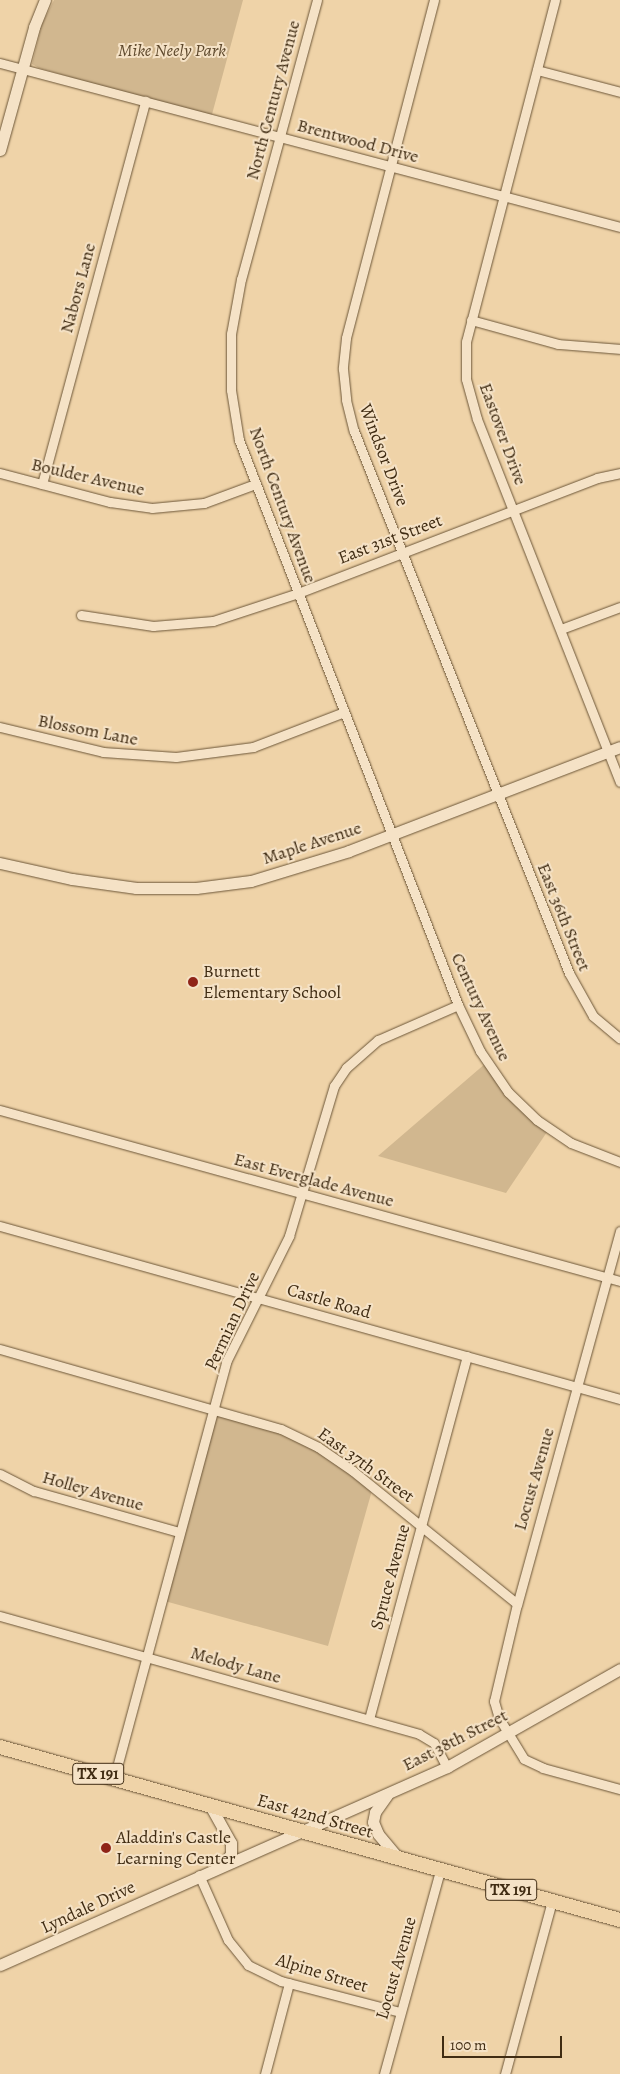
<!DOCTYPE html>
<style>
body{margin:0}
#map{position:relative;width:620px;height:2074px;overflow:hidden;background:#efd3a8;font-family:Alegreya,serif}
div>[style]{position:absolute}
[style*='--x']{left:calc(var(--x)*1px);top:calc(var(--y)*1px);width:calc(var(--w)*1px);rotate:calc(var(--a)*1deg)}
.green>*{inset:0;background:#d1b78f}
.roads{filter:drop-shadow(0 0 1px #6c5638) drop-shadow(0 0 1px #6c5638)}
.minor>*{height:9px;margin:-4.5px;padding:0 4.5px;transform-origin:4.5px;border-radius:4.5px;background:#f5e2c6}
.tertiary>*{height:11px;margin:-5.5px;padding:0 5.5px;transform-origin:5.5px;border-radius:5.5px;background:#f5e2c6}
.trunk>*{height:14px;margin:-7px;padding:0 7px;transform-origin:7px;border-radius:7px;background:#efd3a8}
.dots>*{width:14px;height:14px;translate:-50% -50%;box-sizing:border-box;border:2px solid #f5e2c6;border-radius:50%}
span{translate:-50% -50%;white-space:nowrap;text-align:center;line-height:1.15;-webkit-text-stroke:4px #f5e2c6;paint-order:stroke}
.shield-label span{padding:1px 4px;background:#f5e2c6;border:1px solid;border-radius:4px;-webkit-text-stroke-width:0}
.shield-label{font-size:16px;color:#402c13;font-weight:700}
.park-label{font-size:18px;color:#5d482c;font-style:italic}
.street-label{font-size:18px;color:#402c13}
.poi-label{font-size:18px;color:#402c13}
.left{translate:0 -50%;text-align:left}
.scale{position:absolute;left:442px;top:2036px;width:120px;height:22px;box-sizing:border-box;border:2px solid #402c13;border-top:0;padding-left:6px;font-size:15px;line-height:18px;white-space:nowrap;color:#402c13;-webkit-text-stroke:4px #f5e2c6;paint-order:stroke}
</style>
<div id="map">
<div class="green">
<div style="clip-path:polygon(54px 0,243px 0,211px 118px,39px 68px,32px 64px,42px 24px)"></div>
<div style="clip-path:polygon(486px 1063px,549px 1129px,506px 1193px,378px 1156px)"></div>
<div style="clip-path:polygon(214px 1409px,318px 1447px,373px 1487px,328px 1646px,161px 1600px)"></div>
</div>
<div class="roads">
<div class="minor">
<div style="--x:317;--y:0;--w:289;--a:105.2"></div>
<div style="--x:241;--y:279;--w:56;--a:100.3"></div>
<div style="--x:231;--y:334;--w:56;--a:90"></div>
<div style="--x:231;--y:390;--w:51;--a:80.9"></div>
<div style="--x:239;--y:440;--w:606;--a:68.81"></div>
<div style="--x:458;--y:1005;--w:51;--a:64.4"></div>
<div style="--x:480;--y:1051;--w:50;--a:55.7"></div>
<div style="--x:508;--y:1092;--w:40;--a:44"></div>
<div style="--x:537;--y:1120;--w:41;--a:34.1"></div>
<div style="--x:571;--y:1143;--w:53;--a:21.2"></div>
<div style="--x:434;--y:0;--w:349;--a:104.6"></div>
<div style="--x:346;--y:338;--w:31;--a:96"></div>
<div style="--x:343;--y:369;--w:31;--a:84"></div>
<div style="--x:346;--y:400;--w:32;--a:76"></div>
<div style="--x:354;--y:431;--w:583;--a:68.36"></div>
<div style="--x:569;--y:973;--w:49;--a:60.8"></div>
<div style="--x:593;--y:1016;--w:35;--a:40"></div>
<div style="--x:555;--y:0;--w:353;--a:104.6"></div>
<div style="--x:466;--y:342;--w:37;--a:90"></div>
<div style="--x:466;--y:379;--w:41;--a:74.6"></div>
<div style="--x:477;--y:419;--w:390;--a:68.5"></div>
<div style="--x:0;--y:63;--w:641;--a:14.82"></div>
<div style="--x:537;--y:70;--w:86;--a:14.8"></div>
<div style="--x:471;--y:320;--w:90;--a:15.4"></div>
<div style="--x:558;--y:344;--w:62;--a:4.6"></div>
<div style="--x:0;--y:473;--w:114;--a:14.8"></div>
<div style="--x:110;--y:502;--w:42;--a:8.1"></div>
<div style="--x:152;--y:508;--w:52;--a:-5.5"></div>
<div style="--x:204;--y:503;--w:54;--a:-20.4"></div>
<div style="--x:42;--y:484;--w:397;--a:-74.9"></div>
<div style="--x:81;--y:615;--w:73;--a:8.7"></div>
<div style="--x:153;--y:626;--w:60;--a:-4.8"></div>
<div style="--x:213;--y:621;--w:89;--a:-18.2"></div>
<div style="--x:298;--y:593;--w:320;--a:-21"></div>
<div style="--x:597;--y:478;--w:24;--a:-12"></div>
<div style="--x:561;--y:629;--w:63;--a:-20.4"></div>
<div style="--x:0;--y:727;--w:106;--a:13.6"></div>
<div style="--x:103;--y:752;--w:73;--a:3.9"></div>
<div style="--x:176;--y:757;--w:78;--a:-7.4"></div>
<div style="--x:253;--y:747;--w:97;--a:-21"></div>
<div style="--x:0;--y:1110;--w:643;--a:15.42"></div>
<div style="--x:0;--y:1226;--w:644;--a:15.59"></div>
<div style="--x:620;--y:1231;--w:387;--a:105.4"></div>
<div style="--x:517;--y:1604;--w:100;--a:103.3"></div>
<div style="--x:494;--y:1701;--w:18;--a:74"></div>
<div style="--x:499;--y:1718;--w:48;--a:58.6"></div>
<div style="--x:524;--y:1759;--w:21;--a:25"></div>
<div style="--x:543;--y:1768;--w:80;--a:15.3"></div>
<div style="--x:0;--y:1349;--w:292;--a:15.9"></div>
<div style="--x:281;--y:1429;--w:41;--a:25.9"></div>
<div style="--x:318;--y:1447;--w:42;--a:34.4"></div>
<div style="--x:353;--y:1471;--w:211;--a:39"></div>
<div style="--x:0;--y:1474;--w:38;--a:27"></div>
<div style="--x:34;--y:1491;--w:151;--a:15.8"></div>
<div style="--x:0;--y:1616;--w:435;--a:15.7"></div>
<div style="--x:419;--y:1734;--w:17;--a:31"></div>
<div style="--x:434;--y:1743;--w:27;--a:62"></div>
<div style="--x:369;--y:1719;--w:376;--a:-74.9"></div>
<div style="--x:114;--y:1778;--w:431;--a:-74.9"></div>
<div style="--x:226;--y:1362;--w:141;--a:-63.4"></div>
<div style="--x:289;--y:1236;--w:157;--a:-73.3"></div>
<div style="--x:334;--y:1086;--w:22;--a:-56"></div>
<div style="--x:346;--y:1068;--w:43;--a:-41.2"></div>
<div style="--x:378;--y:1040;--w:87;--a:-23.6"></div>
<div style="--x:199;--y:1875;--w:71;--a:66"></div>
<div style="--x:228;--y:1940;--w:32;--a:51"></div>
<div style="--x:248;--y:1965;--w:37;--a:26"></div>
<div style="--x:281;--y:1981;--w:123;--a:14.6"></div>
<div style="--x:265;--y:2074;--w:94;--a:-75.2"></div>
<div style="--x:384;--y:2074;--w:212;--a:-74.6"></div>
<div style="--x:505;--y:2074;--w:179;--a:-74.8"></div>
</div>
<div class="tertiary">
<div style="--x:0;--y:150;--w:128;--a:-74.5"></div>
<div style="--x:34;--y:27;--w:29;--a:-68"></div>
<div style="--x:0;--y:863;--w:74;--a:12.5"></div>
<div style="--x:72;--y:879;--w:65;--a:8"></div>
<div style="--x:136;--y:888;--w:60;--a:0"></div>
<div style="--x:196;--y:888;--w:55;--a:-7.3"></div>
<div style="--x:251;--y:881;--w:102;--a:-17"></div>
<div style="--x:349;--y:851;--w:290;--a:-21"></div>
<div style="--x:387;--y:1795;--w:21;--a:125"></div>
<div style="--x:375;--y:1812;--w:10;--a:101"></div>
<div style="--x:373;--y:1822;--w:13;--a:67"></div>
<div style="--x:378;--y:1834;--w:33;--a:50"></div>
<div style="--x:211;--y:1807;--w:41;--a:60.9"></div>
<div style="--x:231;--y:1843;--w:11;--a:90"></div>
<div style="--x:231;--y:1854;--w:13;--a:129"></div>
<div style="--x:0;--y:1965;--w:489;--a:-23.9"></div>
<div style="--x:447;--y:1767;--w:199;--a:-29.5"></div>
</div>
<div class="trunk">
<div style="--x:0;--y:1747;--w:644;--a:15.59"></div>
</div>
</div>
<div class="dots">
<div style="left:193px;top:982px;background:#8f2418"></div>
<div style="left:106px;top:1848px;background:#8f2418"></div>
</div>
<div class="shield-label">
<span style="left:98px;top:1774px">TX 191</span>
<span style="left:511px;top:1890px">TX 191</span>
</div>
<div class="park-label">
<span style="left:172px;top:50px">Mike Neely Park</span>
</div>
<div class="street-label">
<span style="left:273px;top:100px;rotate:-75deg">North Century Avenue</span>
<span style="left:358px;top:141px;rotate:15deg">Brentwood Drive</span>
<span style="left:78px;top:288px;rotate:-75deg">Nabors Lane</span>
<span style="left:503px;top:434px;rotate:70deg">Eastover Drive</span>
<span style="left:384px;top:455px;rotate:69deg">Windsor Drive</span>
<span style="left:88px;top:477px;rotate:13deg">Boulder Avenue</span>
<span style="left:283px;top:505px;rotate:70deg">North Century Avenue</span>
<span style="left:390px;top:539px;rotate:-21deg">East 31st Street</span>
<span style="left:88px;top:730px;rotate:11deg">Blossom Lane</span>
<span style="left:312px;top:843px;rotate:-18deg">Maple Avenue</span>
<span style="left:564px;top:917px;rotate:68deg">East 36th Street</span>
<span style="left:481px;top:1007px;rotate:65deg">Century Avenue</span>
<span style="left:314px;top:1180px;rotate:15deg">East Everglade Avenue</span>
<span style="left:329px;top:1301px;rotate:16deg">Castle Road</span>
<span style="left:232px;top:1321px;rotate:-65deg">Permian Drive</span>
<span style="left:366px;top:1465px;rotate:36deg">East 37th Street</span>
<span style="left:534px;top:1479px;rotate:-74deg">Locust Avenue</span>
<span style="left:93px;top:1491px;rotate:16deg">Holley Avenue</span>
<span style="left:390px;top:1577px;rotate:-75deg">Spruce Avenue</span>
<span style="left:236px;top:1665px;rotate:16deg">Melody Lane</span>
<span style="left:455px;top:1740px;rotate:-27deg">East 38th Street</span>
<span style="left:315px;top:1816px;rotate:16deg">East 42nd Street</span>
<span style="left:88px;top:1907px;rotate:-25deg">Lyndale Drive</span>
<span style="left:396px;top:1968px;rotate:-74deg">Locust Avenue</span>
<span style="left:322px;top:1973px;rotate:17deg">Alpine Street</span>
</div>
<div class="poi-label">
<span class="left" style="left:203px;top:982px">Burnett<br>Elementary School</span>
<span class="left" style="left:116px;top:1848px">Aladdin's Castle<br>Learning Center</span>
</div>
<div class="scale">100 m</div>
</div>
